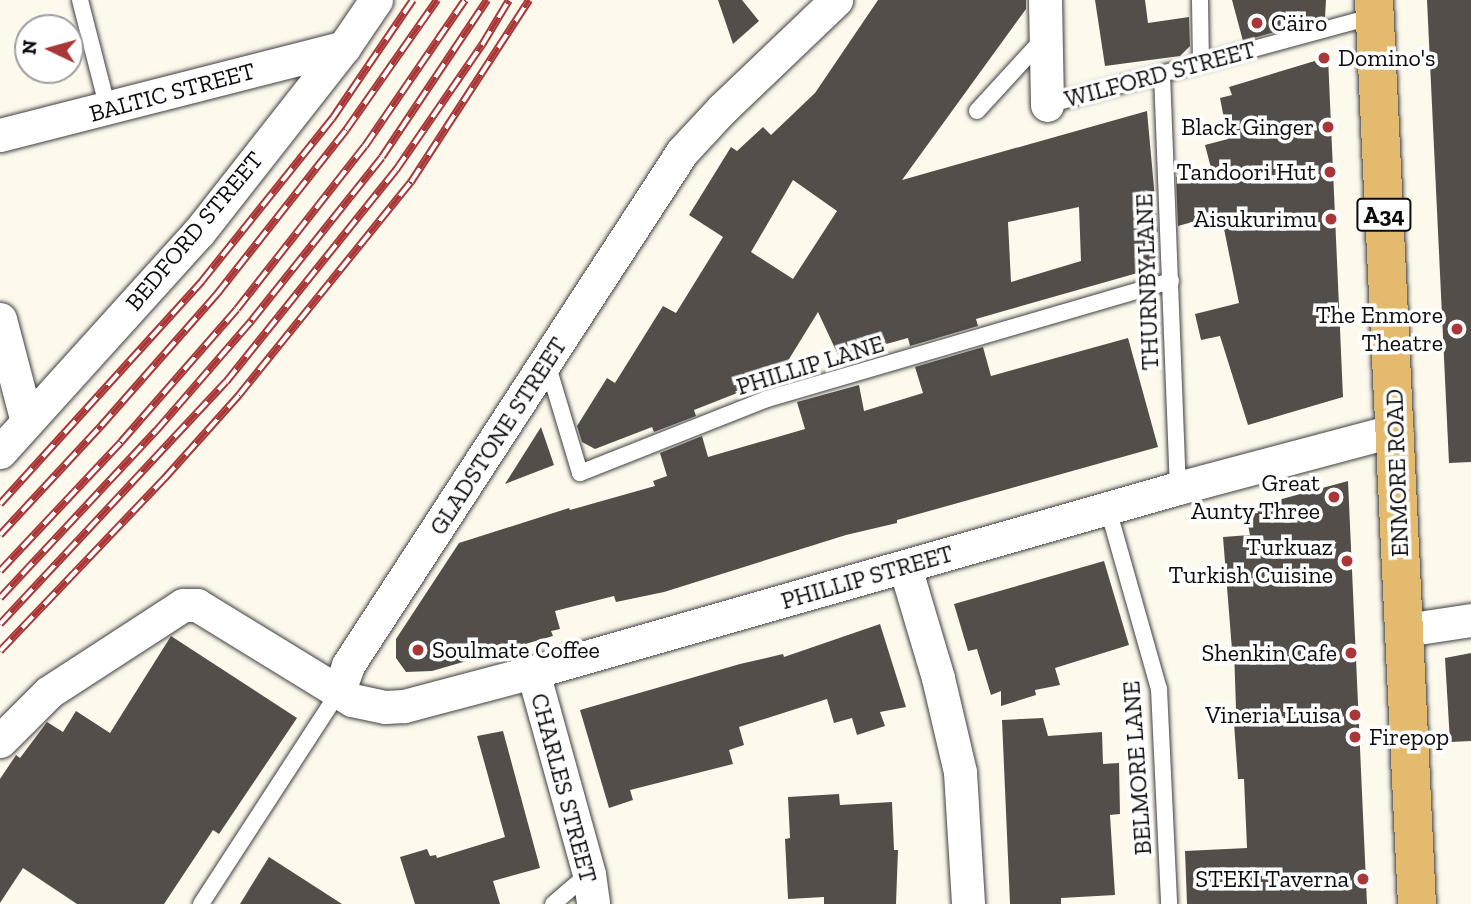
<!DOCTYPE html>
<meta charset="utf-8">
<style>
body{margin:0}
#map{position:relative;width:1471px;height:904px;overflow:hidden;background:#fdfaed;font-family:"Zilla Slab",serif}
div>[style]{position:absolute}
[style*='--x']{left:calc(var(--x)*1px);top:calc(var(--y)*1px);width:calc(var(--w)*1px);rotate:calc(var(--a)*1deg)}
.building>*{inset:0;background:#534e4a}
.roads{filter:drop-shadow(0 0 2px #3f3f3f) drop-shadow(0 0 2px #3f3f3f)}
.service>*{height:16px;margin:-8px;padding:0 8px;transform-origin:8px;border-radius:8px;background:#fff}
.minor>*{height:33px;margin:-16.5px;padding:0 16.5px;transform-origin:16.5px;border-radius:16.5px;background:#fff}
.trunk>*{height:38px;margin:-19px;padding:0 19px;transform-origin:19px;border-radius:19px;background:#e4bb6e}
.rail>*{height:8px;margin-top:-4px;transform-origin:0;background:repeating-linear-gradient(90deg,#fff 0 16px,#a93737 0 32px);box-sizing:border-box;border-block:2px solid #a93737}
.dots>*{width:19px;height:19px;translate:-50% -50%;box-sizing:border-box;border:4px solid #fff;border-radius:50%}
span{translate:-50% -50%;white-space:nowrap;text-align:center;line-height:1.15;-webkit-text-stroke:7px #fff;paint-order:stroke}
.shield-label span{padding:2px 5px;background:#fff;border:2px solid;border-radius:5px;-webkit-text-stroke-width:0}
.shield-label{font-size:23px;color:#0c0c0c;font-weight:700}
.poi-label{font-size:24px;color:#0c0c0c}
.left{translate:0 -50%;text-align:left}
.right{translate:-100% -50%;text-align:right}
.street-label{font-size:24px;color:#0c0c0c}
.north{position:absolute;left:14px;top:14px;width:70px;height:70px;box-sizing:border-box;background:#fff;border:2px solid #9e9e9e;border-radius:50%;rotate:275deg;font-size:19px;font-weight:700;line-height:28px;text-align:center;color:#0c0c0c}
.north::after{content:'';display:block;margin:auto;width:24px;height:32px;background:#a93737;clip-path:polygon(50% 0,100% 100%,50% 72%,0 100%)}
</style>
<div id="map">
<div class="building">
<div style="clip-path:polygon(718px 0,742px 0,759px 21px,733px 44px)"></div>
<div style="clip-path:polygon(evenodd,878px 0,1026px 0,1026px 9px,902px 180px,1147px 111px,1158px 232px,1154px 233px,1156px 256px,1148px 270px,976px 319px,978px 326px,910px 346px,908px 338px,839px 357px,818px 312px,778px 377px,694px 410px,696px 416px,654px 432px,652px 427px,595px 449px,582px 442px,577px 426px,607px 378px,615px 383px,663px 306px,676px 313px,723px 237px,689px 215px,731px 147px,737px 151px,763px 127px,771px 135px,815px 93px,878px 0,793px 180px,837px 211px,793px 279px,751px 252px,793px 180px,878px 0,1079px 207px,1081px 261px,1011px 282px,1008px 222px,1079px 207px)"></div>
<div style="clip-path:polygon(1095px 0,1145px 0,1148px 23px,1189px 17px,1190px 46px,1180px 56px,1105px 66px)"></div>
<div style="clip-path:polygon(1232px 0,1326px 0,1325px 18px,1243px 41px)"></div>
<div style="clip-path:polygon(1427px 0,1471px 0,1471px 462px,1449px 463px)"></div>
<div style="clip-path:polygon(1328px 57px,1343px 397px,1248px 425px,1220px 336px,1201px 340px,1195px 314px,1239px 303px,1221px 214px,1178px 226px,1176px 177px,1211px 168px,1205px 145px,1228px 139px,1220px 98px,1232px 95px,1229px 87px)"></div>
<div style="clip-path:polygon(1128px 338px,1158px 447px,897px 520px,897px 523px,846px 535px,664px 592px,616px 602px,614px 596px,555px 611px,560px 629px,551px 631px,553px 636px,432px 671px,406px 672px,396px 658px,396px 639px,459px 543px,569px 508px,570px 510px,655px 486px,653px 481px,667px 476px,660px 453px,702px 436px,708px 457px,805px 429px,797px 402px,859px 385px,864px 411px,923px 393px,915px 367px,983px 347px,991px 376px)"></div>
<div style="clip-path:polygon(541px 427px,554px 465px,505px 484px)"></div>
<div style="clip-path:polygon(1348px 481px,1367px 904px,1187px 904px,1185px 851px,1247px 848px,1244px 779px,1238px 779px,1233px 709px,1236px 709px,1234px 649px,1232px 650px,1223px 537px,1250px 535px,1245px 509px)"></div>
<div style="clip-path:polygon(1104px 561px,1129px 645px,1055px 668px,1060px 685px,1035px 690px,1036px 695px,1001px 706px,1001px 691px,991px 695px,977px 649px,968px 651px,954px 604px)"></div>
<div style="clip-path:polygon(880px 624px,906px 707px,880px 712px,885px 726px,857px 735px,852px 718px,834px 723px,827px 699px,739px 727px,744px 745px,729px 750px,733px 764px,630px 790px,633px 800px,609px 808px,580px 710px,740px 664px,783px 654px,784px 657px)"></div>
<div style="clip-path:polygon(171px 636px,297px 718px,219px 834px,213px 830px,164px 904px,77px 904px,23px 868px,0 903px,0 779px,16px 755px,20px 758px,47px 722px,63px 732px,76px 711px,110px 733px)"></div>
<div style="clip-path:polygon(1471px 653px,1471px 741px,1450px 742px,1445px 658px)"></div>
<div style="clip-path:polygon(1043px 718px,1048px 736px,1102px 732px,1103px 764px,1119px 763px,1120px 814px,1110px 815px,1115px 895px,1061px 898px,1061px 904px,1010px 904px,1002px 720px)"></div>
<div style="clip-path:polygon(503px 731px,540px 868px,493px 881px,500px 904px,415px 904px,400px 857px,427px 849px,430px 856px,436px 855px,437px 858px,505px 837px,477px 736px)"></div>
<div style="clip-path:polygon(839px 794px,840px 805px,892px 802px,894px 850px,898px 850px,896px 904px,824px 904px,824px 897px,788px 899px,785px 839px,790px 838px,788px 797px)"></div>
<div style="clip-path:polygon(269px 857px,342px 904px,240px 904px)"></div>
</div>
<div class="roads">
<div class="service">
<div style="--x:80;--y:0;--w:113;--a:75.6"></div>
<div style="--x:1200;--y:0;--w:63;--a:89.1"></div>
<div style="--x:1162;--y:74;--w:414;--a:87.8"></div>
<div style="--x:1047;--y:105;--w:339;--a:-15.2"></div>
<div style="--x:977;--y:111;--w:99;--a:-47.5"></div>
<div style="--x:547;--y:363;--w:115;--a:73.3"></div>
<div style="--x:580;--y:473;--w:201;--a:-21.6"></div>
<div style="--x:767;--y:399;--w:421;--a:-16.3"></div>
<div style="--x:1108;--y:509;--w:187;--a:74.2"></div>
<div style="--x:1159;--y:689;--w:215;--a:87.3"></div>
<div style="--x:201;--y:904;--w:252;--a:-57"></div>
<div style="--x:553;--y:904;--w:46;--a:-40.6"></div>
</div>
<div class="minor">
<div style="--x:1045;--y:0;--w:105;--a:88.9"></div>
<div style="--x:0;--y:135;--w:355;--a:-14.3"></div>
<div style="--x:0;--y:319;--w:106;--a:75.3"></div>
<div style="--x:0;--y:452;--w:297;--a:-47.9"></div>
<div style="--x:199;--y:232;--w:235;--a:-51.9"></div>
<div style="--x:344;--y:47;--w:57;--a:-55.8"></div>
<div style="--x:905;--y:567;--w:116;--a:73.4"></div>
<div style="--x:938;--y:678;--w:97;--a:76.8"></div>
<div style="--x:960;--y:772;--w:132;--a:86.5"></div>
<div style="--x:1405;--y:630;--w:67;--a:-8.6"></div>
<div style="--x:533;--y:672;--w:210;--a:74.5"></div>
<div style="--x:589;--y:874;--w:30;--a:82"></div>
<div style="--x:338;--y:693;--w:30;--a:-70"></div>
<div style="--x:348;--y:665;--w:612;--a:-56.93"></div>
<div style="--x:682;--y:152;--w:59;--a:-47.1"></div>
<div style="--x:722;--y:109;--w:158;--a:-43.7"></div>
<div style="--x:0;--y:741;--w:69;--a:-45"></div>
<div style="--x:49;--y:692;--w:160;--a:-33"></div>
<div style="--x:183;--y:605;--w:14;--a:0"></div>
<div style="--x:197;--y:605;--w:182;--a:31.5"></div>
<div style="--x:352;--y:700;--w:34;--a:12"></div>
<div style="--x:385;--y:707;--w:19;--a:-3"></div>
<div style="--x:404;--y:706;--w:133;--a:-14.8"></div>
<div style="--x:533;--y:672;--w:671;--a:-15.92"></div>
<div style="--x:1178;--y:488;--w:226;--a:-14.9"></div>
</div>
<div class="trunk">
<div style="--x:1374;--y:0;--w:905;--a:87.28"></div>
</div>
</div>
<div class="rail">
<div style="--x:0;--y:504;--w:301;--a:-47.8"></div>
<div style="--x:202;--y:281;--w:208;--a:-51.3"></div>
<div style="--x:332;--y:119;--w:144;--a:-55.8"></div>
<div style="--x:0;--y:535;--w:149;--a:-47.2"></div>
<div style="--x:101;--y:426;--w:176;--a:-48.7"></div>
<div style="--x:217;--y:294;--w:209;--a:-51.8"></div>
<div style="--x:346;--y:130;--w:159;--a:-55"></div>
<div style="--x:0;--y:571;--w:177;--a:-46.8"></div>
<div style="--x:121;--y:442;--w:176;--a:-48.9"></div>
<div style="--x:237;--y:309;--w:207;--a:-51.9"></div>
<div style="--x:365;--y:146;--w:177;--a:-55.6"></div>
<div style="--x:0;--y:598;--w:229;--a:-47"></div>
<div style="--x:156;--y:431;--w:147;--a:-49.1"></div>
<div style="--x:252;--y:320;--w:208;--a:-51.4"></div>
<div style="--x:382;--y:157;--w:189;--a:-56.2"></div>
<div style="--x:0;--y:624;--w:331;--a:-47"></div>
<div style="--x:226;--y:382;--w:272;--a:-51.3"></div>
<div style="--x:396;--y:170;--w:152;--a:-55.5"></div>
<div style="--x:482;--y:45;--w:52;--a:-59"></div>
<div style="--x:0;--y:651;--w:238;--a:-46.4"></div>
<div style="--x:164;--y:479;--w:113;--a:-48.2"></div>
<div style="--x:239;--y:395;--w:274;--a:-51.1"></div>
<div style="--x:411;--y:182;--w:217;--a:-57"></div>
</div>
<div class="dots">
<div style="left:1257px;top:23px;background:#a93737"></div>
<div style="left:1324px;top:58px;background:#a93737"></div>
<div style="left:1328px;top:127px;background:#a93737"></div>
<div style="left:1330px;top:172px;background:#a93737"></div>
<div style="left:1331px;top:219px;background:#a93737"></div>
<div style="left:1457px;top:329px;background:#a93737"></div>
<div style="left:1334px;top:497px;background:#a93737"></div>
<div style="left:1347px;top:561px;background:#a93737"></div>
<div style="left:418px;top:650px;background:#a93737"></div>
<div style="left:1351px;top:653px;background:#a93737"></div>
<div style="left:1355px;top:715px;background:#a93737"></div>
<div style="left:1355px;top:737px;background:#a93737"></div>
<div style="left:1363px;top:879px;background:#a93737"></div>
</div>
<div class="shield-label">
<span style="left:1384px;top:215px">A34</span>
</div>
<div class="poi-label">
<span class="left" style="left:1271px;top:23px">Cäiro</span>
<span class="left" style="left:1338px;top:58px">Domino's</span>
<span class="right" style="left:1314px;top:127px">Black Ginger</span>
<span class="right" style="left:1316px;top:172px">Tandoori Hut</span>
<span class="right" style="left:1317px;top:219px">Aisukurimu</span>
<span class="right" style="left:1443px;top:329px">The Enmore<br>Theatre</span>
<span class="right" style="left:1320px;top:497px">Great<br>Aunty Three</span>
<span class="right" style="left:1333px;top:561px">Turkuaz<br>Turkish Cuisine</span>
<span class="left" style="left:432px;top:650px">Soulmate Coffee</span>
<span class="right" style="left:1337px;top:653px">Shenkin Cafe</span>
<span class="right" style="left:1341px;top:715px">Vineria Luisa</span>
<span class="left" style="left:1369px;top:737px">Firepop</span>
<span class="right" style="left:1349px;top:879px">STEKI Taverna</span>
</div>
<div class="street-label">
<span style="left:1160px;top:74px;rotate:-15deg">WILFORD STREET</span>
<span style="left:172px;top:92px;rotate:-15deg">BALTIC STREET</span>
<span style="left:194px;top:231px;rotate:-50deg">BEDFORD STREET</span>
<span style="left:1147px;top:282px;rotate:-92deg">THURNBY LANE</span>
<span style="left:810px;top:365px;rotate:-17deg">PHILLIP LANE</span>
<span style="left:498px;top:436px;rotate:-57deg">GLADSTONE STREET</span>
<span style="left:1397px;top:473px;rotate:-92deg">ENMORE ROAD</span>
<span style="left:867px;top:577px;rotate:-16deg">PHILLIP STREET</span>
<span style="left:1137px;top:768px;rotate:-94deg">BELMORE LANE</span>
<span style="left:564px;top:788px;rotate:75deg">CHARLES STREET</span>
</div>
<div class="north">N</div>
</div>
